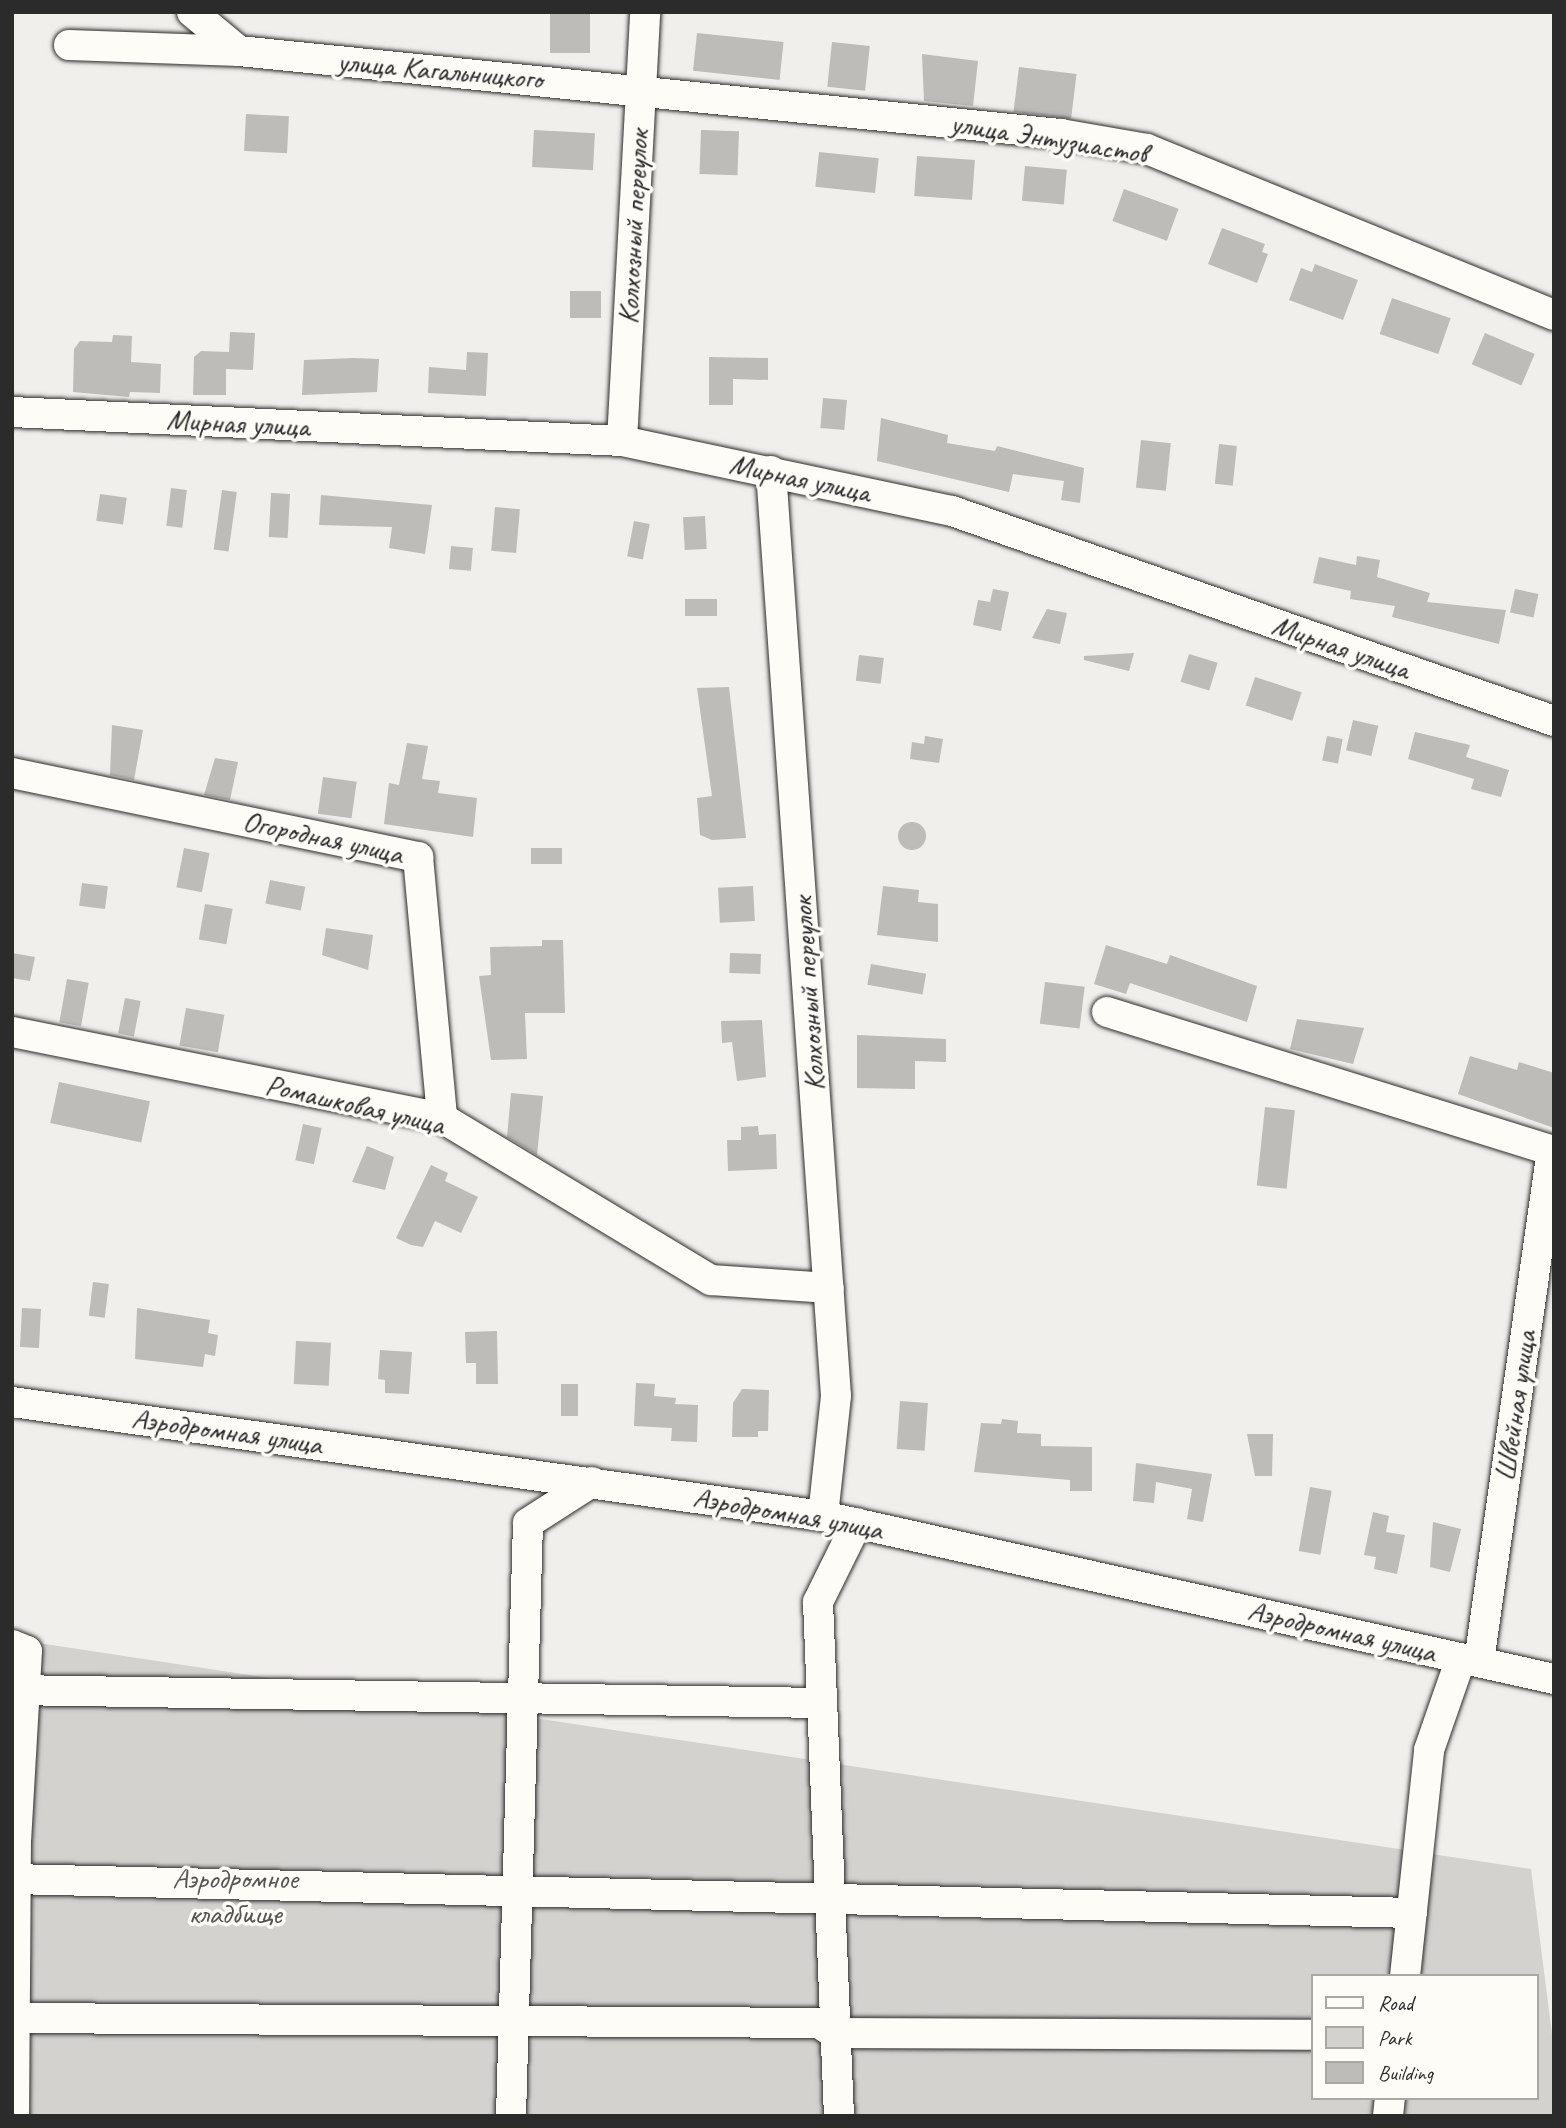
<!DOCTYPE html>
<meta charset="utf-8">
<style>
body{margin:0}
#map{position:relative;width:1566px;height:2128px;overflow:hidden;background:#f0efeb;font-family:Caveat,sans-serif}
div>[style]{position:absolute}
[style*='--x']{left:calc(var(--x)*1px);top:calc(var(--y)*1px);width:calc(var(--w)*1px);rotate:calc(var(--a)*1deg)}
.green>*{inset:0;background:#d3d2cf}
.building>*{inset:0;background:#bdbcb8;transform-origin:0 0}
.round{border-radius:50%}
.roads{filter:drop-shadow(0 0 2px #2b2b2b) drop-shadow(0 0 2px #2b2b2b)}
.minor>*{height:30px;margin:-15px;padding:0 15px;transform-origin:15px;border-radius:15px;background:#fdfcf7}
span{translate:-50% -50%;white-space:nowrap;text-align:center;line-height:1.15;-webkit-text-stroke:7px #fdfcf7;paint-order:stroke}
.street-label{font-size:30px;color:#2b2b2b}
.park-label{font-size:30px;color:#555554}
.frame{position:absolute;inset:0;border:14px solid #2b2b2b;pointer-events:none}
.legend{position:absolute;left:1311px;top:1974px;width:228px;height:126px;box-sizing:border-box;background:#fdfcf7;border:2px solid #a9a8a5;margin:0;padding:9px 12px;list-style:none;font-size:21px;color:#2b2b2b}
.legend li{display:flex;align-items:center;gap:14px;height:35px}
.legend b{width:35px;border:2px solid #a9a8a5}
</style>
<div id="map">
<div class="green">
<div style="clip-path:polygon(evenodd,12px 1639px,1531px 1869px,1554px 2050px,1554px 2116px,12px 2116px,12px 1639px,1312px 1976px,1536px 1976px,1536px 2098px,1312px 2098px,1312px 1976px)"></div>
</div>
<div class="building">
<div style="left:550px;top:12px;width:40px;height:41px"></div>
<div style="left:697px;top:33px;width:87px;height:38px;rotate:6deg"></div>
<div style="left:832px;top:42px;width:38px;height:45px;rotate:6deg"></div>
<div style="clip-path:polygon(922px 54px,978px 61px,973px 106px,924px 101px)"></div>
<div style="left:1019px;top:67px;width:58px;height:45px;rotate:7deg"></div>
<div style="left:246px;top:114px;width:43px;height:37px;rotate:3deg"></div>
<div style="left:534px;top:130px;width:61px;height:37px;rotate:3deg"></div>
<div style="left:701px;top:130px;width:38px;height:44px;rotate:2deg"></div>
<div style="left:819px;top:152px;width:60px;height:35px;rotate:6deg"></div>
<div style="left:917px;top:156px;width:58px;height:40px;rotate:4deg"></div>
<div style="left:1025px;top:166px;width:42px;height:35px;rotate:5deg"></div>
<div style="left:1124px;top:189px;width:58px;height:34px;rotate:20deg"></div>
<div style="clip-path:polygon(1222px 228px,1265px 244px,1262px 252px,1268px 254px,1257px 283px,1208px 264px)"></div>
<div style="clip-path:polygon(1315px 264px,1358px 280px,1343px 320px,1289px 300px,1301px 268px,1312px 272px)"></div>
<div style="left:570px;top:291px;width:31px;height:27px"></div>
<div style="left:1392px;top:298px;width:62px;height:38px;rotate:19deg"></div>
<div style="clip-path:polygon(230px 332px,255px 333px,253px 370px,226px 369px,226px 395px,193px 395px,194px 357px,201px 351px,229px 352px)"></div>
<div style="left:1485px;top:333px;width:54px;height:34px;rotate:23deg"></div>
<div style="clip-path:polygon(113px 335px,132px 336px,131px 362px,161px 364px,160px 393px,130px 392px,129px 397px,73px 392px,74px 349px,80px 341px,112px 342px)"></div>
<div style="clip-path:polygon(467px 352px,488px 353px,486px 396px,428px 393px,429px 367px,466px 370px)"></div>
<div style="clip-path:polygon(709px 357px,768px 358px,768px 380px,733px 379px,733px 405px,709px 405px)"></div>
<div style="clip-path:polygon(354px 358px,379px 359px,377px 392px,302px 395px,304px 360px)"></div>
<div style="left:823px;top:398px;width:24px;height:30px;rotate:5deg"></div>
<div style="clip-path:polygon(881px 418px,948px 435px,947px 443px,995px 451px,997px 446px,1084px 468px,1080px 503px,1061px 500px,1064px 481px,1013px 474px,1009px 492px,877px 461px)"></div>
<div style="left:1141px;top:440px;width:30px;height:48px;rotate:6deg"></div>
<div style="left:1219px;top:444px;width:18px;height:40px;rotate:6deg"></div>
<div style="left:171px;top:488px;width:16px;height:38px;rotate:7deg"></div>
<div style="left:222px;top:490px;width:15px;height:60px;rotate:8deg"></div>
<div style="left:271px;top:493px;width:19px;height:44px;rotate:3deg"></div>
<div style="left:100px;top:494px;width:27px;height:27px;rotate:8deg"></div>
<div style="clip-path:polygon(321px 495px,432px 505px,425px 554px,389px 548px,392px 527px,319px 525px)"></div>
<div style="left:495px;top:507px;width:25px;height:44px;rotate:5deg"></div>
<div style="left:705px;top:516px;width:33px;height:22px;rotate:87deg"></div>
<div style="left:634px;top:521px;width:16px;height:36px;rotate:11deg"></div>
<div style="left:451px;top:546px;width:22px;height:23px;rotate:5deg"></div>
<div style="clip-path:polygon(1357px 556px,1380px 560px,1377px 577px,1430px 593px,1427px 602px,1506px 610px,1499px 644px,1392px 617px,1395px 606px,1350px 599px,1351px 591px,1313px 583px,1319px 557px,1356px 565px)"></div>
<div style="clip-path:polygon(993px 589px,1009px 592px,1001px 631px,973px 625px,978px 600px,990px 602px)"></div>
<div style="left:1515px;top:589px;width:24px;height:24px;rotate:12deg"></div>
<div style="left:717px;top:599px;width:17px;height:32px;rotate:90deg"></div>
<div style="clip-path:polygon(1047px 609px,1067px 613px,1060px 644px,1032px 638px)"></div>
<div style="clip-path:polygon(1134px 653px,1129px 671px,1084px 660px,1084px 656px)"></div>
<div style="left:1189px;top:654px;width:30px;height:29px;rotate:17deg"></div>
<div style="left:859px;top:655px;width:25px;height:26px;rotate:7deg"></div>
<div style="left:1255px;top:677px;width:49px;height:30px;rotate:18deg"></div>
<div style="clip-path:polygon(729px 687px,746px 838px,712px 840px,700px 835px,697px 798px,712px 796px,697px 688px)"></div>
<div style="left:1353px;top:720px;width:26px;height:31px;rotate:13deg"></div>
<div style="clip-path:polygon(112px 725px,143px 730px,134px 780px,110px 775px)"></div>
<div style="clip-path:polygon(1415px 732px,1470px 745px,1466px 757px,1509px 770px,1501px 797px,1471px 789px,1474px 779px,1408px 759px)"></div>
<div style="clip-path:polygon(925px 736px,943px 739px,939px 763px,910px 759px,912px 742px,924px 744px)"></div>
<div style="left:1327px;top:736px;width:16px;height:25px;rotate:11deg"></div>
<div style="clip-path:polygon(407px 743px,428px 746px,422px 779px,440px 781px,438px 793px,477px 798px,473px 837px,384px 824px,389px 783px,399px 785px)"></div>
<div style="clip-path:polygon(215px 758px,238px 762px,230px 800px,204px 795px)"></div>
<div style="left:323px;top:777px;width:34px;height:37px;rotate:8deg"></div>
<div class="round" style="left:898px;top:822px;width:28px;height:28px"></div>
<div style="left:184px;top:848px;width:26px;height:40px;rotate:11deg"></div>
<div style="left:531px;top:848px;width:31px;height:16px"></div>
<div style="left:270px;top:880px;width:36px;height:24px;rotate:11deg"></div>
<div style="left:82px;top:883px;width:26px;height:23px;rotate:7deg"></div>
<div style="left:753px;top:886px;width:35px;height:35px;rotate:87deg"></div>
<div style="clip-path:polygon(883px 886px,919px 890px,918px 902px,938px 904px,938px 942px,877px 935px)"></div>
<div style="left:205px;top:904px;width:28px;height:36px;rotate:10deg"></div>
<div style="clip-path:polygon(326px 928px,373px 935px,368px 970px,322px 955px)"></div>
<div style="clip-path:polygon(542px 940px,563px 940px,565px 1013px,525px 1013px,527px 1059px,491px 1060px,479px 976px,491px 975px,490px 947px,542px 946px)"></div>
<div style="clip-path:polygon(1106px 945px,1167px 964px,1170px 955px,1257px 986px,1247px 1022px,1130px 983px,1126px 994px,1094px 984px)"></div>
<div style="clip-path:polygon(12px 953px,35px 957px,30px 981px,12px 978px)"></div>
<div style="left:730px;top:953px;width:31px;height:20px;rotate:2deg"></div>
<div style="left:871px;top:964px;width:56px;height:21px;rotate:10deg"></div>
<div style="left:67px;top:979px;width:22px;height:44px;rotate:10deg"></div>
<div style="left:1045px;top:982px;width:40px;height:42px;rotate:7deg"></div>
<div style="left:125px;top:998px;width:16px;height:36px;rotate:11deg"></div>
<div style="left:186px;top:1008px;width:39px;height:38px;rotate:10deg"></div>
<div style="clip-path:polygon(1297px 1019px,1364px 1028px,1353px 1064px,1290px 1049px)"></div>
<div style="clip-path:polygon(762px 1020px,766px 1077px,737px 1081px,732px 1042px,722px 1043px,721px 1021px)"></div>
<div style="clip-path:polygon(857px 1035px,946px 1039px,946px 1062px,915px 1061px,915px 1089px,857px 1088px)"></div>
<div style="clip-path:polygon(1470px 1056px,1517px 1070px,1519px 1062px,1554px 1073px,1554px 1128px,1458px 1094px)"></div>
<div style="left:59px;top:1082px;width:93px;height:42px;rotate:12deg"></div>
<div style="clip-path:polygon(511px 1093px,543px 1096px,537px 1155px,507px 1137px)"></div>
<div style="left:1265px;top:1107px;width:30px;height:79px;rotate:6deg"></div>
<div style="left:303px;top:1124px;width:19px;height:37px;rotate:12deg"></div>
<div style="clip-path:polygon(758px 1126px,759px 1135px,776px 1134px,777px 1169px,728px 1171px,727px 1140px,741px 1140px,741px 1127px)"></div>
<div style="clip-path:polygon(367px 1146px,394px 1157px,385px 1190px,352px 1182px)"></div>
<div style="clip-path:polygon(431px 1165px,448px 1173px,445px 1181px,478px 1197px,461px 1233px,435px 1221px,423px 1247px,411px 1245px,396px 1238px)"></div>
<div style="left:93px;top:1282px;width:16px;height:34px;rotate:7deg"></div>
<div style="left:22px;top:1308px;width:19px;height:39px;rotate:3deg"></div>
<div style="clip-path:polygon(137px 1308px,210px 1320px,208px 1333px,218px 1335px,215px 1356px,205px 1354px,203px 1367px,135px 1359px)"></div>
<div style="clip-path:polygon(497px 1331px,498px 1384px,476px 1384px,476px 1363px,466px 1363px,465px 1332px)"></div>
<div style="left:296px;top:1341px;width:35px;height:43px;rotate:3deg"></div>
<div style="clip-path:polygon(380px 1350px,412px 1352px,409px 1394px,385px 1393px,385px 1380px,378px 1379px)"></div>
<div style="clip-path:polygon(636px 1383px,655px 1384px,654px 1396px,676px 1398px,675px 1404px,698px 1405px,697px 1442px,671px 1441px,672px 1428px,634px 1426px)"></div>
<div style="left:561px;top:1384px;width:17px;height:32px"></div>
<div style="clip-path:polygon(742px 1389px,769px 1390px,768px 1431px,758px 1431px,758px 1437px,732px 1437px,733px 1403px)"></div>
<div style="left:900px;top:1401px;width:28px;height:48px;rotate:4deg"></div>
<div style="clip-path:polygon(1002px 1419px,1018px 1421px,1017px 1433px,1041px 1434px,1041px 1446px,1092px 1447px,1092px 1491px,1070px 1491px,1070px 1480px,974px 1472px,981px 1423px,1001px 1424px)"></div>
<div style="clip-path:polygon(1247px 1434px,1273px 1434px,1272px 1476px,1255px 1476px)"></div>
<div style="clip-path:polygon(1136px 1463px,1212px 1474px,1203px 1522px,1187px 1519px,1192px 1489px,1156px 1482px,1154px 1503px,1133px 1501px)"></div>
<div style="left:1310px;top:1487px;width:22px;height:65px;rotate:10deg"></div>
<div style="clip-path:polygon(1373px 1512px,1389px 1516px,1386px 1532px,1405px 1535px,1397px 1574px,1374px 1569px,1376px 1557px,1364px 1555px)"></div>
<div style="clip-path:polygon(1433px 1522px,1461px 1529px,1450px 1572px,1430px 1567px)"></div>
</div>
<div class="roads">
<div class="minor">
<div style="--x:192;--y:12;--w:61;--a:39.7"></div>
<div style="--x:69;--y:45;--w:170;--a:2"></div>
<div style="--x:239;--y:51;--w:826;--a:5.77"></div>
<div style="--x:1061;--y:134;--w:87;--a:9.9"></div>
<div style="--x:1147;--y:149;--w:440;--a:22.2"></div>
<div style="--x:12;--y:412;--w:611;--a:2.72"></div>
<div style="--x:622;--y:441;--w:337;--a:12"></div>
<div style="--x:952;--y:511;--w:638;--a:19.23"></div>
<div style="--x:622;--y:441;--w:430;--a:-86.9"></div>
<div style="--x:771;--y:471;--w:927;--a:85.98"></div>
<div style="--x:836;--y:1396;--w:121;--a:96.2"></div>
<div style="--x:12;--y:773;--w:415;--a:11.7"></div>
<div style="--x:418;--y:857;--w:262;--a:84.7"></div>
<div style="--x:1107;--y:1012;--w:468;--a:17.3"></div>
<div style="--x:12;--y:1032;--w:439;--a:11.3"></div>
<div style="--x:442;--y:1118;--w:314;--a:31.1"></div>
<div style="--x:711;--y:1280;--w:118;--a:3.9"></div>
<div style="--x:12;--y:1402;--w:819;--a:8"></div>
<div style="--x:823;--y:1516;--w:749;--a:12.57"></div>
<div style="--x:12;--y:1645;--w:16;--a:22"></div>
<div style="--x:27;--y:1651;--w:188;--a:93.3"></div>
<div style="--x:16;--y:1839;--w:277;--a:90.4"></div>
<div style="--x:1479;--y:1662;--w:517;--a:-81.89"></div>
<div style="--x:12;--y:1690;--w:810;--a:0.92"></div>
<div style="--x:12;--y:1879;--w:1400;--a:1.39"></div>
<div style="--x:1405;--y:1976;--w:227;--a:-83.9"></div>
<div style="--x:1429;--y:1750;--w:97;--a:-70.8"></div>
<div style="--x:12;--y:2018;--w:807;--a:0.35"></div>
<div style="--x:819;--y:2023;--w:18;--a:34"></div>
<div style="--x:834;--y:2033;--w:478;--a:0.2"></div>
<div style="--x:511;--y:2116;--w:593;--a:-88.36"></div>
<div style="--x:528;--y:1523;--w:76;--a:-32.6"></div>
<div style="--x:839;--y:2116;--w:514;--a:-92.34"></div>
<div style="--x:818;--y:1602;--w:88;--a:-63.7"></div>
<div style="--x:1388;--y:2116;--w:18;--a:-84"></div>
</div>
</div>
<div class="street-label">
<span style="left:440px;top:70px;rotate:5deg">улица Кагальницкого</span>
<span style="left:1049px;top:138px;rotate:9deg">улица Энтузиастов</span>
<span style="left:633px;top:227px;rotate:-87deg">Колхозный переулок</span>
<span style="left:238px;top:423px;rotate:3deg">Мирная улица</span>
<span style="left:800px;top:478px;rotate:12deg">Мирная улица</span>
<span style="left:1341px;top:647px;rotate:19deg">Мирная улица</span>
<span style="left:323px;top:837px;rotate:12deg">Огородная улица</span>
<span style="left:808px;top:994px;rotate:-94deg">Колхозный переулок</span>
<span style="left:355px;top:1104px;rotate:13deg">Ромашковая улица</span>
<span style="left:1515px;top:1406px;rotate:-82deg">Швейная улица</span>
<span style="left:227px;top:1431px;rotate:8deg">Аэродромная улица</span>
<span style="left:788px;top:1513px;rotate:10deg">Аэродромная улица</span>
<span style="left:1342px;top:1631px;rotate:13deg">Аэродромная улица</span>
</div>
<div class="park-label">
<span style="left:235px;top:1895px">Аэродромное<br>кладбище</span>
</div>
<div class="frame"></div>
<ul class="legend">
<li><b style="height:9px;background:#fdfcf7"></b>Road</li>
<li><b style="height:19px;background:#d3d2cf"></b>Park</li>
<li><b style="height:19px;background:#bdbcb8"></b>Building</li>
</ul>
</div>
